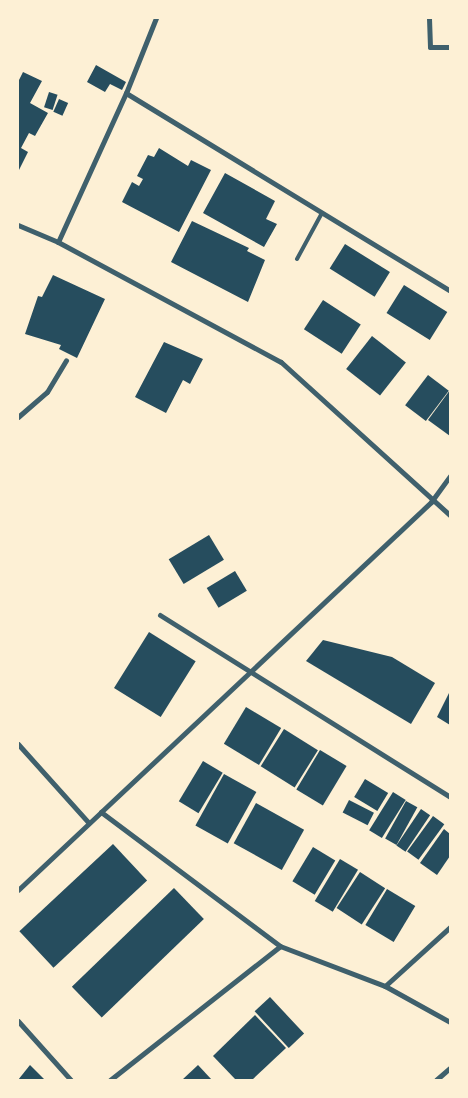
<!DOCTYPE html>
<style>
body{margin:0}
#map{position:relative;width:468px;height:1098px;overflow:hidden;background:#fdf0d5;font-family:"DejaVu Sans",sans-serif}
div>[style]{position:absolute}
[style*='--x']{left:calc(var(--x)*1px);top:calc(var(--y)*1px);width:calc(var(--w)*1px);rotate:calc(var(--a)*1deg)}
.building>*{inset:0;background:#264d5e;transform-origin:0 0}
.service>*{height:4px;margin:-2px;padding:0 2px;transform-origin:2px;border-radius:2px;background:#3f606c}
.minor>*{height:5px;margin:-2.5px;padding:0 2.5px;transform-origin:2.5px;border-radius:2.5px;background:#3f606c}
span{translate:-50% -50%;white-space:nowrap;text-align:center;line-height:1.15;-webkit-text-stroke:4.5px #fdf0d5;paint-order:stroke}
.frame{position:absolute;inset:0;border:19px solid #fdf0d5;pointer-events:none}
</style>
<div id="map">
<div class="building">
<div style="clip-path:polygon(96px 65px,126px 82px,122px 90px,110px 84px,105px 92px,87px 82px)"></div>
<div style="clip-path:polygon(23px 72px,42px 81px,30px 103px,48px 113px,35px 136px,29px 133px,21px 148px,28px 152px,18px 172px,18px 82px)"></div>
<div style="left:49px;top:92px;width:9px;height:16px;rotate:18deg"></div>
<div style="left:59px;top:99px;width:10px;height:14px;rotate:24deg"></div>
<div style="clip-path:polygon(159px 148px,188px 166px,191px 160px,211px 170px,179px 232px,122px 202px,132px 182px,139px 186px,143px 179px,137px 176px,148px 155px,154px 157px)"></div>
<div style="clip-path:polygon(225px 173px,275px 201px,266px 219px,277px 224px,264px 247px,203px 213px)"></div>
<div style="clip-path:polygon(192px 221px,249px 248px,247px 251px,265px 260px,248px 302px,171px 262px)"></div>
<div style="left:345px;top:244px;width:53px;height:29px;rotate:32deg"></div>
<div style="clip-path:polygon(53px 275px,105px 299px,77px 358px,59px 349px,61px 345px,25px 334px,38px 296px,42px 297px)"></div>
<div style="left:404px;top:285px;width:51px;height:33px;rotate:32deg"></div>
<div style="left:323px;top:300px;width:45px;height:35px;rotate:33deg"></div>
<div style="left:372px;top:336px;width:43px;height:42px;rotate:38deg"></div>
<div style="clip-path:polygon(164px 342px,203px 359px,190px 384px,183px 380px,166px 413px,135px 397px)"></div>
<div style="left:428px;top:375px;width:26px;height:38px;rotate:37deg"></div>
<div style="clip-path:polygon(450px 390px,450px 436px,428px 420px)"></div>
<div style="left:209px;top:535px;width:29px;height:47px;rotate:59deg"></div>
<div style="left:235px;top:571px;width:23px;height:33px;rotate:59deg"></div>
<div style="left:149px;top:632px;width:55px;height:66px;rotate:32deg"></div>
<div style="clip-path:polygon(323px 640px,392px 657px,435px 683px,411px 724px,306px 661px)"></div>
<div style="clip-path:polygon(450px 691px,450px 725px,437px 717px)"></div>
<div style="left:246px;top:707px;width:41px;height:43px;rotate:31deg"></div>
<div style="left:284px;top:729px;width:40px;height:44px;rotate:32deg"></div>
<div style="left:320px;top:750px;width:31px;height:46px;rotate:31deg"></div>
<div style="left:203px;top:761px;width:23px;height:47px;rotate:31deg"></div>
<div style="left:224px;top:774px;width:37px;height:59px;rotate:29deg"></div>
<div style="left:365px;top:779px;width:27px;height:21px;rotate:31deg"></div>
<div style="left:393px;top:792px;width:15px;height:45px;rotate:32deg"></div>
<div style="left:349px;top:800px;width:28px;height:14px;rotate:27deg"></div>
<div style="left:406px;top:801px;width:13px;height:43px;rotate:29deg"></div>
<div style="left:256px;top:803px;width:55px;height:46px;rotate:29deg"></div>
<div style="left:421px;top:809px;width:11px;height:44px;rotate:34deg"></div>
<div style="left:433px;top:816px;width:14px;height:44px;rotate:36deg"></div>
<div style="clip-path:polygon(444px 829px,450px 834px,450px 856px,437px 875px,420px 863px)"></div>
<div style="left:113px;top:844px;width:50px;height:128px;rotate:47deg"></div>
<div style="left:313px;top:847px;width:26px;height:40px;rotate:31deg"></div>
<div style="left:340px;top:859px;width:21px;height:49px;rotate:31deg"></div>
<div style="left:360px;top:872px;width:30px;height:43px;rotate:33deg"></div>
<div style="left:174px;top:888px;width:43px;height:142px;rotate:46deg"></div>
<div style="left:387px;top:889px;width:33px;height:42px;rotate:31deg"></div>
<div style="left:270px;top:997px;width:50px;height:21px;rotate:47deg"></div>
<div style="clip-path:polygon(255px 1015px,286px 1048px,252px 1080px,236px 1080px,213px 1056px)"></div>
<div style="clip-path:polygon(30px 1065px,45px 1080px,18px 1080px)"></div>
<div style="clip-path:polygon(198px 1065px,212px 1080px,182px 1080px)"></div>
</div>
<div class="service">
<div style="--x:297;--y:259;--w:52;--a:-61.5"></div>
</div>
<div class="minor">
<div style="--x:429;--y:18;--w:29;--a:88"></div>
<div style="--x:430;--y:47;--w:20;--a:0"></div>
<div style="--x:126;--y:93;--w:81;--a:-68.2"></div>
<div style="--x:18;--y:225;--w:43;--a:23"></div>
<div style="--x:58;--y:242;--w:253;--a:28.3"></div>
<div style="--x:281;--y:362;--w:228;--a:42.2"></div>
<div style="--x:58;--y:242;--w:164;--a:-65.5"></div>
<div style="--x:126;--y:93;--w:380;--a:31.4"></div>
<div style="--x:18;--y:417;--w:38;--a:-41"></div>
<div style="--x:47;--y:392;--w:37;--a:-59"></div>
<div style="--x:160;--y:615;--w:342;--a:32.1"></div>
<div style="--x:18;--y:744;--w:106;--a:48.1"></div>
<div style="--x:101;--y:812;--w:453;--a:-43.2"></div>
<div style="--x:431;--y:502;--w:32;--a:-54"></div>
<div style="--x:18;--y:890;--w:114;--a:-43.2"></div>
<div style="--x:101;--y:812;--w:224;--a:36.8"></div>
<div style="--x:280;--y:946;--w:112;--a:20.9"></div>
<div style="--x:385;--y:986;--w:74;--a:29"></div>
<div style="--x:385;--y:986;--w:88;--a:-42.2"></div>
<div style="--x:18;--y:1021;--w:79;--a:48.1"></div>
<div style="--x:110;--y:1080;--w:216;--a:-38.2"></div>
<div style="--x:436;--y:1080;--w:18;--a:-41"></div>
</div>
<div class="frame"></div>
</div>
